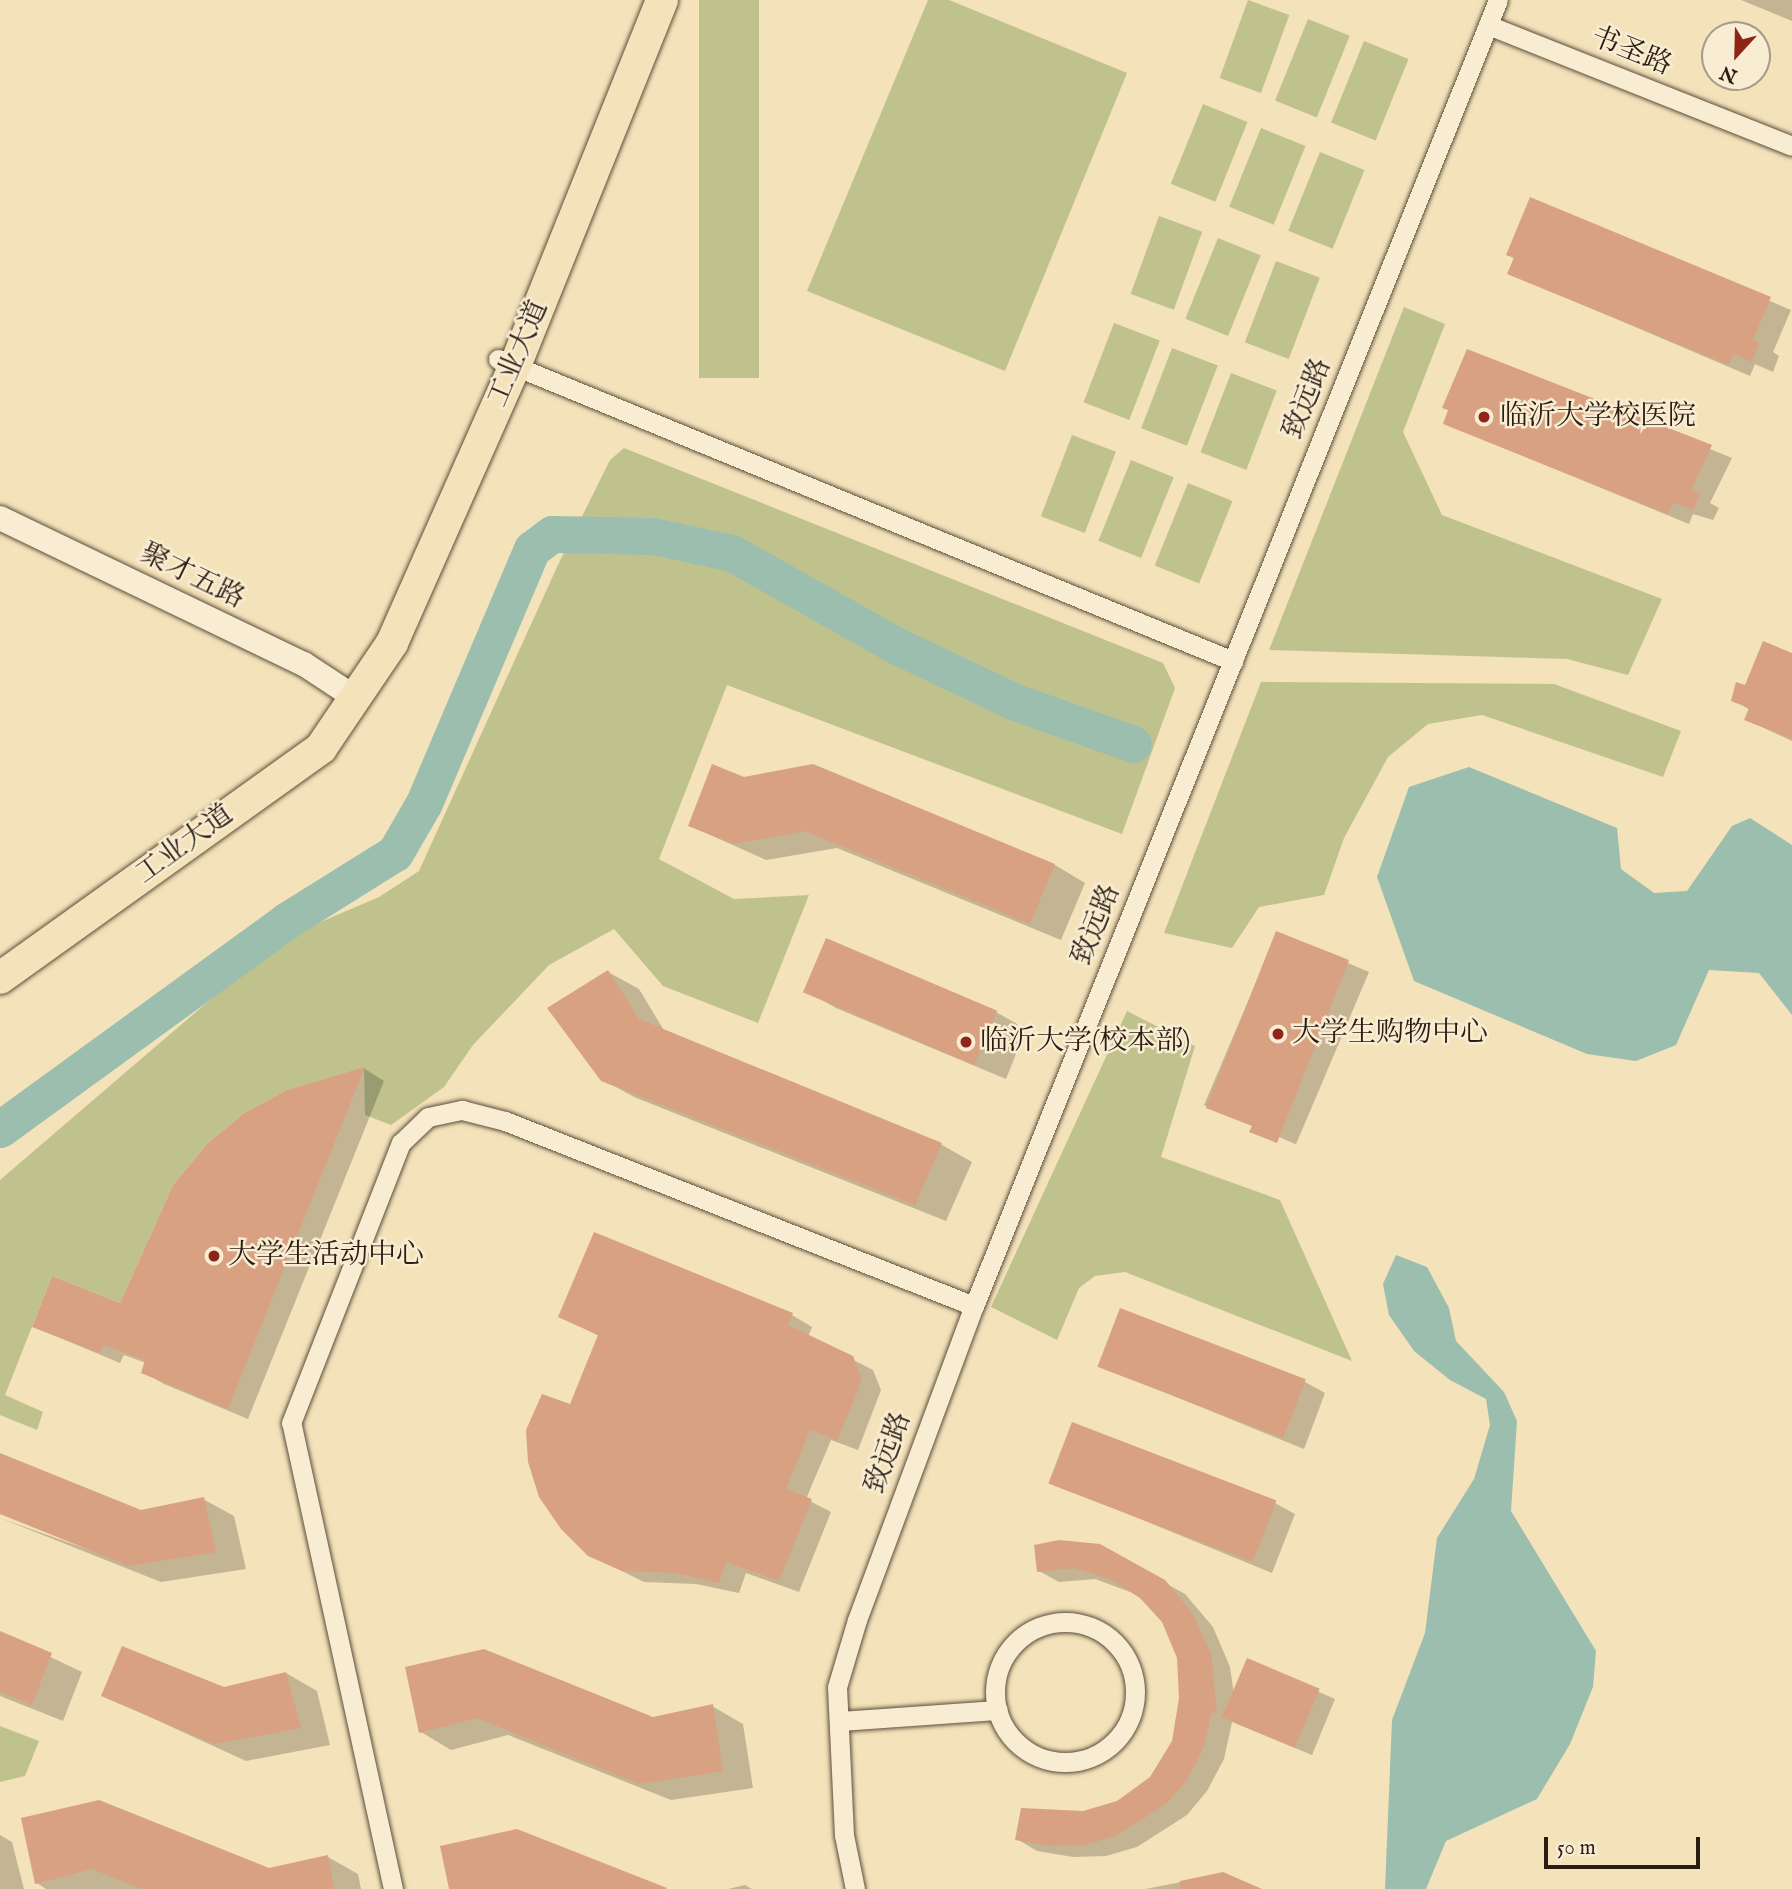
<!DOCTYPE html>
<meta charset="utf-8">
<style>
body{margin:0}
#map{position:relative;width:1792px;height:1889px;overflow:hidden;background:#f4e2ba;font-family:"IM FELL English","Noto Serif SC",serif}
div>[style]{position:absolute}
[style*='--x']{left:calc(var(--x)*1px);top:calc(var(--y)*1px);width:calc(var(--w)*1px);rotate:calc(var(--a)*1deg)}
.green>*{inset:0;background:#c0c28d;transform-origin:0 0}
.water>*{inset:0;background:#9cbeae}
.shadow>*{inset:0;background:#0003;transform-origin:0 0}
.river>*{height:37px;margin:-18.5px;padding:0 18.5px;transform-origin:18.5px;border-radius:18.5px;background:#9cbeae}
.building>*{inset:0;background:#d8a182;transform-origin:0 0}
.roads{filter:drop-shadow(0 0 2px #5c4e3b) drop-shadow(0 0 2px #5c4e3b)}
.minor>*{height:19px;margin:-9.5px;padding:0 9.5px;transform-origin:9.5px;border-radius:9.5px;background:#f8ecd2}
.minor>.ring{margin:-9.5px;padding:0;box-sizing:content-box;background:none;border:19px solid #f8ecd2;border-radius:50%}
.tertiary>*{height:24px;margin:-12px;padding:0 12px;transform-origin:12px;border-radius:12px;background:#f8ecd2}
.primary>*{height:32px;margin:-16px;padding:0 16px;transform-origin:16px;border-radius:16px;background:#f4e2ba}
.dots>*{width:19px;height:19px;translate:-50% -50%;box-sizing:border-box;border:4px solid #f8ecd2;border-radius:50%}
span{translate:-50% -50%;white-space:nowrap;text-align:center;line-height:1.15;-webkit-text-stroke:5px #f8ecd2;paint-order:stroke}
.street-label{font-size:28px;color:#2a1c11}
.poi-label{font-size:28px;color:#2a1c11}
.left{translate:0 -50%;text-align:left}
.north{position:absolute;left:1701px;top:21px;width:70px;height:70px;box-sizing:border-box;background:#f8ecd2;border:2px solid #a69985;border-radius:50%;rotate:202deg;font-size:19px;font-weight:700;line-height:28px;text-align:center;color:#2a1c11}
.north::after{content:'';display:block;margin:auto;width:24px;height:32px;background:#8f2418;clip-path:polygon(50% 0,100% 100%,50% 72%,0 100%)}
.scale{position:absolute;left:1544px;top:1837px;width:156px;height:32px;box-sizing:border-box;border:4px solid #2a1c11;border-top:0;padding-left:9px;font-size:21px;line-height:24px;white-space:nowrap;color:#2a1c11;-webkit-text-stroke:5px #f8ecd2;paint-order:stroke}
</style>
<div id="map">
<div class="green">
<div style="left:699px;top:0;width:60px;height:378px"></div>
<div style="clip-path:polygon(928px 0,949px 0,1127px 73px,1005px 371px,807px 291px)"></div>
<div style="left:1248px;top:0;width:44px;height:83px;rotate:20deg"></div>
<div style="left:1308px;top:19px;width:45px;height:88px;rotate:22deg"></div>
<div style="left:1364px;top:41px;width:48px;height:88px;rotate:22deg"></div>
<div style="left:1203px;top:104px;width:48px;height:86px;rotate:22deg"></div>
<div style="left:1261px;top:128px;width:48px;height:85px;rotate:22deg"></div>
<div style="left:1320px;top:152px;width:48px;height:85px;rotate:22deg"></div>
<div style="left:1159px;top:216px;width:46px;height:83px;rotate:20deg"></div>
<div style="left:1218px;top:238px;width:46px;height:87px;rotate:22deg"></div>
<div style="left:1276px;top:261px;width:47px;height:87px;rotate:21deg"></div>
<div style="clip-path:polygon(1404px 307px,1445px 324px,1403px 432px,1442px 515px,1662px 599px,1628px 675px,1567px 659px,1269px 650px)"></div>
<div style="left:1114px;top:323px;width:49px;height:85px;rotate:21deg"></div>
<div style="left:1172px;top:348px;width:49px;height:86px;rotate:21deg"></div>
<div style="left:1231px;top:373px;width:49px;height:85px;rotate:21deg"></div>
<div style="left:1072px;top:435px;width:47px;height:87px;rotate:21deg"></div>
<div style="clip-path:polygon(624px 448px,1163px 663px,1175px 688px,1122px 834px,727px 685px,659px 859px,734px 899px,809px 895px,758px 1023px,663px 986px,614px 929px,549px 965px,473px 1045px,444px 1087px,391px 1125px,365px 1115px,364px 1068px,287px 1090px,244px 1113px,207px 1144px,173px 1185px,120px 1303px,52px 1276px,5px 1395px,43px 1412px,37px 1430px,0 1415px,0 1180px,281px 939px,379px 897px,419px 871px,557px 567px,610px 460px)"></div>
<div style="left:1131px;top:460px;width:46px;height:87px;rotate:22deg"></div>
<div style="left:1188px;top:483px;width:48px;height:89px;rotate:22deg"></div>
<div style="clip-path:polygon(1261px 682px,1554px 684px,1681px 731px,1663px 777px,1482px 715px,1428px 724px,1388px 757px,1344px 838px,1324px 895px,1259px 907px,1232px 948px,1164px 933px)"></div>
<div style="clip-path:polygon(1127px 1011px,1195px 1046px,1161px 1157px,1280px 1200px,1352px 1361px,1125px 1272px,1095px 1276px,1079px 1288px,1057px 1340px,991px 1307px)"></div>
<div style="clip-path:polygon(0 1726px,39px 1741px,25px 1776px,0 1782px)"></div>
</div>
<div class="water">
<div style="clip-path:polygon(1469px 767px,1617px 828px,1621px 869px,1654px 893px,1687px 891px,1732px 826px,1750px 818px,1792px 845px,1792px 1015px,1759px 973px,1709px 970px,1676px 1045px,1636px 1061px,1587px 1054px,1414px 981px,1377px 877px,1409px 787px)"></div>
<div style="clip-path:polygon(1396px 1255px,1427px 1267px,1449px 1308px,1456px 1341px,1504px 1392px,1517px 1421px,1511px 1511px,1596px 1651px,1593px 1687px,1570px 1744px,1537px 1799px,1446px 1841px,1426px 1889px,1385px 1889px,1392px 1720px,1425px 1633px,1437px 1538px,1474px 1479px,1490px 1425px,1486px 1399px,1450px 1380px,1414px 1351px,1389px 1315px,1383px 1284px)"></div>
</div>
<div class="shadow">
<div style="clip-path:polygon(1741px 0,1792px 0,1792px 21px)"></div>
<div style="clip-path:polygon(1531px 200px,1791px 310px,1773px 352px,1779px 356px,1773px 372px,1755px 364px,1750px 376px,1509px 273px)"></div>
<div style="clip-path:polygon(1468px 351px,1732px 458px,1710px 503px,1719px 508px,1713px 520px,1693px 514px,1689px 524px,1445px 424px)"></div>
<div style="clip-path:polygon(1792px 655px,1792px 741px,1747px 720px,1750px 710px,1733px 700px)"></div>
<div style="clip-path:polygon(744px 779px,1055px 865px,1085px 883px,1061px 940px,837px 848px,766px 860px,690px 826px)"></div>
<div style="left:1277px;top:933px;width:100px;height:187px;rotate:23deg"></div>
<div style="clip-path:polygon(608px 972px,639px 989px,665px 1032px,942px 1145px,972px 1162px,946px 1221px,634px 1097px,602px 1079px)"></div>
<div style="clip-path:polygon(806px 991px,996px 1012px,1026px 1029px,1006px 1079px,836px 1008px)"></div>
<div style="clip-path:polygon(365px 1069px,384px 1081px,248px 1419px,164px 1384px,143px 1372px,146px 1363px,124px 1355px,120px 1363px,34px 1327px,121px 1305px,288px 1091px)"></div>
<div style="clip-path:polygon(792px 1315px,812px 1327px,808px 1337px,873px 1370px,881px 1390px,858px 1450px,831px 1440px,806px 1499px,831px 1512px,799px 1592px,746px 1573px,739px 1593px,696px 1584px,644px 1582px,589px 1555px,571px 1406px,599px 1336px,560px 1316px)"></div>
<div style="clip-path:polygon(1100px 1366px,1305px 1382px,1325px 1393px,1304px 1449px)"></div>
<div style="clip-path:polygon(0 1455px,141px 1512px,203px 1499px,234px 1516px,246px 1569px,161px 1582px,0 1518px,137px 1567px,0 1513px)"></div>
<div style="clip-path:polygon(1050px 1482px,1275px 1503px,1295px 1514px,1272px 1573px)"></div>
<div style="clip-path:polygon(1099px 1546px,1185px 1594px,1213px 1627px,1230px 1667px,1234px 1695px,1248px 1661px,1335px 1699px,1312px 1755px,1232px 1722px,1224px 1759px,1207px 1791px,1187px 1815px,1137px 1847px,1106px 1856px,1073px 1857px,1037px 1851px,1017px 1839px,1118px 1803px,1151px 1779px,1174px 1742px,1181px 1698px,1179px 1657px,1164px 1621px,1141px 1596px,1095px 1579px,1059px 1582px,1039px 1571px)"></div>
<div style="clip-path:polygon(0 1633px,82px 1672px,63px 1721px,0 1696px)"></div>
<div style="clip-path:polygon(407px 1668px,653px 1719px,712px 1706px,743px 1724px,753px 1788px,671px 1800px,508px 1735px,451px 1750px,421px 1732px)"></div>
<div style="clip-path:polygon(286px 1673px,317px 1691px,330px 1745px,246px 1761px,104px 1696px,223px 1688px)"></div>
<div style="clip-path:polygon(99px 1802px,269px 1870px,328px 1857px,358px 1874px,361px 1889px,46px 1889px,37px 1883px)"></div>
<div style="clip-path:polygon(0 1835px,12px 1842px,24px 1889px,0 1889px)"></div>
<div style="clip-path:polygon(1223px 1874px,1261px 1889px,1145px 1889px)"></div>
<div style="clip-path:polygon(745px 1885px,752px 1889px,728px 1889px)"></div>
</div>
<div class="river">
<div style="--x:0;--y:1129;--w:354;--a:-36"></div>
<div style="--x:286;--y:921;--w:128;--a:-32"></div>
<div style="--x:395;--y:853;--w:58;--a:-59.9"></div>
<div style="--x:424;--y:803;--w:276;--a:-67"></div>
<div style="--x:532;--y:549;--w:25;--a:-37"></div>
<div style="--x:552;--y:534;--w:101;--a:1.1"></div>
<div style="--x:653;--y:536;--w:81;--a:12.1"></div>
<div style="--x:732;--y:553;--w:187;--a:29.4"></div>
<div style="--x:895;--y:645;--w:133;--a:25.4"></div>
<div style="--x:1015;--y:702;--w:125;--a:19.6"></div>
</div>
<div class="building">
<div style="clip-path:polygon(1530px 197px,1771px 297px,1753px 340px,1759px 342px,1752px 362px,1734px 354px,1729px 365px,1507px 274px,1514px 258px,1506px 255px)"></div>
<div style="clip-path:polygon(1467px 349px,1712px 445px,1691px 490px,1700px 494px,1693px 510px,1673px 503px,1668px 514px,1443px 424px,1448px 410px,1442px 408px)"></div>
<div style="clip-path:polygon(1763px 641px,1792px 653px,1792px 739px,1744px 720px,1749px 708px,1731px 701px,1736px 682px,1745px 685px)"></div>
<div style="clip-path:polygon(712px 764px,744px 777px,813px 764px,1055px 864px,1030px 924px,805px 831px,734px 844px,688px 826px)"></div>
<div style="clip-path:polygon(1276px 931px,1349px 960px,1277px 1143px,1249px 1132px,1252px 1126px,1206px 1108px)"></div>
<div style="left:826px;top:938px;width:186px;height:59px;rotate:23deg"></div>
<div style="clip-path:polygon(608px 970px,639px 1019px,942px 1143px,915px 1205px,601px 1081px,547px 1008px)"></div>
<div style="clip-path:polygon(365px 1067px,228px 1409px,141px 1373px,145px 1360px,104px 1345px,99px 1353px,32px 1327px,52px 1276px,120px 1303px,173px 1185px,207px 1144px,244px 1113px,287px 1090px)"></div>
<div style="clip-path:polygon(594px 1232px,793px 1313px,788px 1325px,853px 1356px,861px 1377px,859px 1388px,837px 1440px,810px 1430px,786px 1489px,812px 1499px,779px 1581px,726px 1562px,719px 1583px,675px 1573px,622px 1571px,588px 1556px,561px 1529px,539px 1497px,528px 1462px,526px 1430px,542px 1394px,570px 1404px,598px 1335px,558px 1317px)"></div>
<div style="left:1120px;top:1308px;width:199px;height:63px;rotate:21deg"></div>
<div style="left:1072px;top:1422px;width:219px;height:66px;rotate:21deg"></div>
<div style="clip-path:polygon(0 1453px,141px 1510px,204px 1497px,216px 1552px,129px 1566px,0 1514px)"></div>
<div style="clip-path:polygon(1059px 1540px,1100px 1544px,1165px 1580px,1193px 1614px,1211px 1654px,1217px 1714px,1212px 1712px,1204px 1747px,1187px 1780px,1166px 1804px,1116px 1836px,1084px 1845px,1051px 1846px,1015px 1840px,1021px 1808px,1083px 1811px,1117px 1801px,1150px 1777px,1172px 1741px,1179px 1698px,1177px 1658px,1162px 1622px,1140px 1598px,1110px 1579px,1074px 1568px,1037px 1572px,1034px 1545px)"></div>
<div style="clip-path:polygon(0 1631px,52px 1653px,32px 1705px,0 1692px)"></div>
<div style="clip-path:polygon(122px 1646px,224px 1687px,286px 1672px,301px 1728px,214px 1744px,101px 1696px)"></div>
<div style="clip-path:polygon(484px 1649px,653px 1717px,713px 1704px,723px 1771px,639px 1784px,477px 1718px,419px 1733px,405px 1667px)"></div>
<div style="left:1247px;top:1658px;width:79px;height:64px;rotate:23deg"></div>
<div style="clip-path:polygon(99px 1800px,269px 1868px,328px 1855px,334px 1889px,142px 1889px,92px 1869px,35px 1884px,21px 1818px)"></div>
<div style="clip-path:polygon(517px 1829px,667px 1888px,666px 1889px,449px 1889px,440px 1846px)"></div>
<div style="clip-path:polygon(1223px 1872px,1262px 1889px,1180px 1889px,1180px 1881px)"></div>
</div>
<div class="roads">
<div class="minor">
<div style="--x:1488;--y:25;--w:327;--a:21.7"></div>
<div style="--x:498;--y:359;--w:795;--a:22.34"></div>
<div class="ring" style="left:995px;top:1622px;width:121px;height:121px"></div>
<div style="--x:839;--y:1721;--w:159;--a:-4"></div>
<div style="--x:393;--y:1889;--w:477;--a:-102.3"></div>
<div style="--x:291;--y:1423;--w:301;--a:-68.6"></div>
<div style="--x:401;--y:1143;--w:37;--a:-44"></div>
<div style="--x:428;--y:1117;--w:35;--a:-12"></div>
<div style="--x:462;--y:1110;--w:44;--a:14.3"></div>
<div style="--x:505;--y:1121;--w:504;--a:21.53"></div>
<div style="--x:855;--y:1889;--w:55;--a:-101.5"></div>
<div style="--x:844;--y:1835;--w:148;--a:-92.7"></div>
<div style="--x:837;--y:1687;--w:70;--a:-73.4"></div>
<div style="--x:857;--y:1620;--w:335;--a:-69.6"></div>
<div style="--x:974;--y:1306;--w:1407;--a:-68.14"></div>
</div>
<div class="tertiary">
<div style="--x:0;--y:518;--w:337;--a:25.7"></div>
<div style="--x:304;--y:664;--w:60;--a:33.4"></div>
</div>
<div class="primary">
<div style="--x:0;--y:978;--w:395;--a:-35.6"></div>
<div style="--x:321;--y:748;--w:127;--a:-55.9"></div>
<div style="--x:392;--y:643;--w:303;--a:-66.1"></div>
<div style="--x:515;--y:366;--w:394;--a:-68.1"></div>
</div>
</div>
<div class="dots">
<div style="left:1484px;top:417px;background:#8f2418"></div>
<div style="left:1278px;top:1034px;background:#8f2418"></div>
<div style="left:966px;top:1042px;background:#8f2418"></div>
<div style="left:214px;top:1256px;background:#8f2418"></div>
</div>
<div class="street-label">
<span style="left:1631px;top:52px;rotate:22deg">书圣路</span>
<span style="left:519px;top:354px;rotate:-67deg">工业大道</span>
<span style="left:1308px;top:399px;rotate:-68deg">致远路</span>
<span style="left:192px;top:577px;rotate:26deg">聚才五路</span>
<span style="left:185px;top:845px;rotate:-36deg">工业大道</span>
<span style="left:1097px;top:925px;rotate:-68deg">致远路</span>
<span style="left:889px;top:1453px;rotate:-70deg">致远路</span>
</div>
<div class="poi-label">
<span class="left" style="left:1500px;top:417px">临沂大学校医院</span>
<span class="left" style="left:1292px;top:1034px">大学生购物中心</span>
<span class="left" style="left:980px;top:1042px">临沂大学(校本部)</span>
<span class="left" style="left:228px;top:1256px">大学生活动中心</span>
</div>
<div class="north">N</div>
<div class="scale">50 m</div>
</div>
